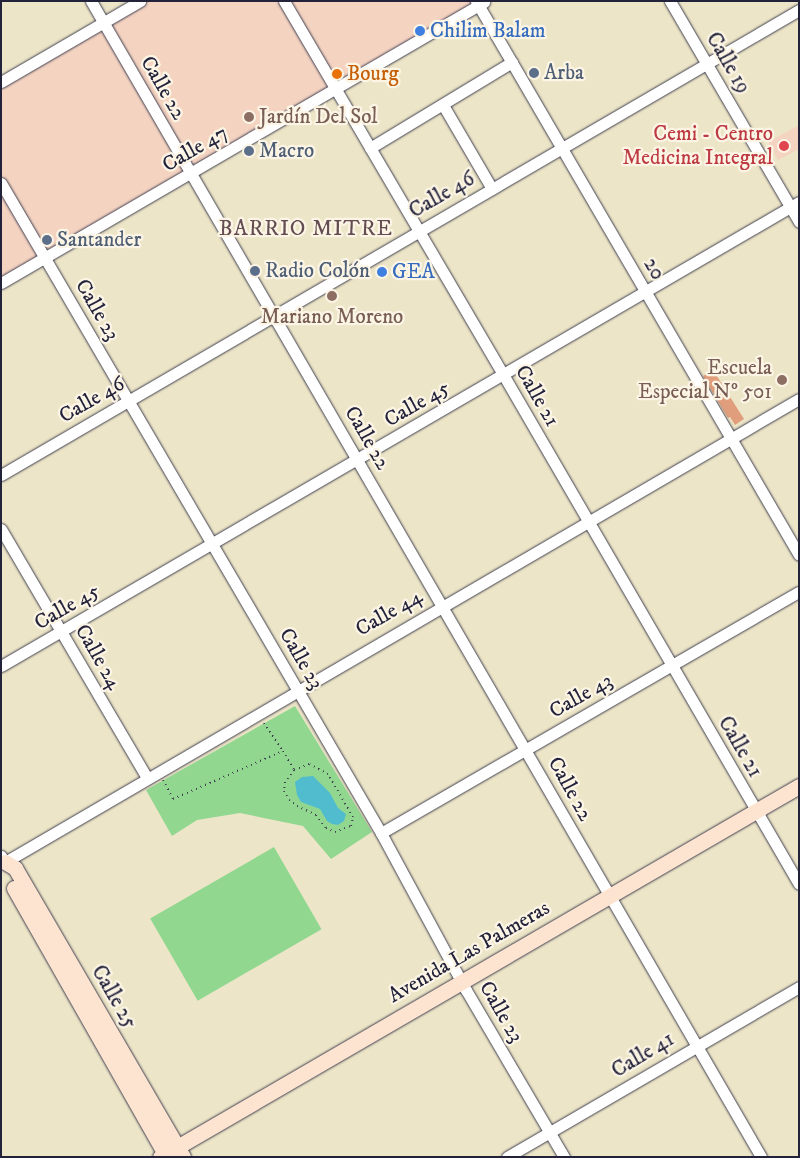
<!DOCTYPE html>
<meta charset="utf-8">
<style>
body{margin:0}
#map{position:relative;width:800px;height:1158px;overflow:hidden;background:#ece5c7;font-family:"IM FELL DW Pica",serif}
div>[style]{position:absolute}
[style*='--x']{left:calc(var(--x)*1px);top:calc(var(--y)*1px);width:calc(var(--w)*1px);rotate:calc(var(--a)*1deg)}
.built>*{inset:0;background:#f4d3c1}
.green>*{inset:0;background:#91d790;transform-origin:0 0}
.water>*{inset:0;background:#52bccf}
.building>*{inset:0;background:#e09e7c}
.path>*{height:2px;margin-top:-1px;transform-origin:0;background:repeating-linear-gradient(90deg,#403f50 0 1px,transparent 0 5px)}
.roads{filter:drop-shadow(0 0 1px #403f50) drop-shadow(0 0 1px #403f50)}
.street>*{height:11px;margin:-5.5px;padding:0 5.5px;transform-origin:5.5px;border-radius:5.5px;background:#fff}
.secondary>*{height:15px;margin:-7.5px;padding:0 7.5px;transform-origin:7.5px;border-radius:7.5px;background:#fde4d1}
.dots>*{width:14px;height:14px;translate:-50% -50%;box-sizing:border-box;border:2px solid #fcf5e5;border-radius:50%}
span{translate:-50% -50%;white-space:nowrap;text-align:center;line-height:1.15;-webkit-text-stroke:4.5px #fcf5e5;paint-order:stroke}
.shop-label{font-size:21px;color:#366cbe}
.left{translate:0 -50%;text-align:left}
.street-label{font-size:21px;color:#22223b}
.service-label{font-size:21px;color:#4e5e75}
.food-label{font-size:21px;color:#c56008}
.education-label{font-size:21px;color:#785e54}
.right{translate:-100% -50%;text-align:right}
.health-label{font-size:21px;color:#be3a42}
.neighbourhood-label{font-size:22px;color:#644d52;letter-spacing:1px}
.frame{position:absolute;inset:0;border:2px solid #22223b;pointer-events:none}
</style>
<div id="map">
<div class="built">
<div style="clip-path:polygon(141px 1px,480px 1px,1px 282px,1px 82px)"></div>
<div style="clip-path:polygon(798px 126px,799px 149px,778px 160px,768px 142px)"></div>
</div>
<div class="green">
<div style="clip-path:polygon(295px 706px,372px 832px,331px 859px,303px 826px,240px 813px,197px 820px,172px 836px,146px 790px)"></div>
<div style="left:274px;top:847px;width:95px;height:143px;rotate:60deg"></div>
</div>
<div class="water">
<div style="clip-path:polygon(313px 776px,330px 793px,338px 808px,346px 814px,344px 821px,338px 825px,332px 824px,327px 821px,320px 809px,301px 802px,297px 795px,295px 782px,302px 777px)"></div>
</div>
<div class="building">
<div style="clip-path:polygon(713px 370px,744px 419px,735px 425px,730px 417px,728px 418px,703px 376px)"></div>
</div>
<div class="path">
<div style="--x:264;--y:723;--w:34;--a:56"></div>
<div style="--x:163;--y:780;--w:21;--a:62"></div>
<div style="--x:173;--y:799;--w:120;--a:-23.6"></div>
<div style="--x:283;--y:751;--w:22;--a:60"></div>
<div style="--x:294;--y:770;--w:15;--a:127"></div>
<div style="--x:285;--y:782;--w:9;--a:96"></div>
<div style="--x:284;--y:791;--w:10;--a:61"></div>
<div style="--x:289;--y:800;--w:10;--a:37"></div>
<div style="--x:297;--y:806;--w:21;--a:25"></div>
<div style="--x:316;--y:815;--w:16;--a:52"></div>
<div style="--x:326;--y:828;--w:10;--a:24"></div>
<div style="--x:335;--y:832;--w:17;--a:-21"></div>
<div style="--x:351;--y:826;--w:9;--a:-77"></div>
<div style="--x:353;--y:817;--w:50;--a:-120.2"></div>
<div style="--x:328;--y:774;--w:21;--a:-152"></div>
<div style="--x:309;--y:764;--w:16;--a:158"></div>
</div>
<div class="roads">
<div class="street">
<div style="--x:91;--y:1;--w:1336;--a:59.9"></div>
<div style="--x:284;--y:1;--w:435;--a:59.6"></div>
<div style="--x:504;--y:376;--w:587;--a:59.86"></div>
<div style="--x:476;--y:1;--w:641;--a:59.76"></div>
<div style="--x:670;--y:1;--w:256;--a:59.7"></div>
<div style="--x:1;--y:82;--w:161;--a:-30.2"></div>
<div style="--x:443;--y:105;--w:97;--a:59.7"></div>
<div style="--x:370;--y:148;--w:166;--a:-31.2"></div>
<div style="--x:1;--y:183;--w:753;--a:59.69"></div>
<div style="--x:381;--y:833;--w:179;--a:61.6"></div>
<div style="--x:466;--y:990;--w:194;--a:59.6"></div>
<div style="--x:1;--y:283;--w:559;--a:-30.19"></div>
<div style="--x:1;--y:475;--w:924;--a:-30.23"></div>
<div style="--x:1;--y:529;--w:289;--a:59.6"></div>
<div style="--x:1;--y:666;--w:923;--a:-30.18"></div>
<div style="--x:381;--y:833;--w:482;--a:-30"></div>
<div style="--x:1;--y:856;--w:7;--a:56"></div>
<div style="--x:5;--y:862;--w:919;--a:-30.25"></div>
<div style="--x:507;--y:1157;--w:338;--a:-30.2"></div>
</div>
<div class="secondary">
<div style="--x:5;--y:862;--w:12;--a:31"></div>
<div style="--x:15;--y:868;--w:334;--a:59.8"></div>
<div style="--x:14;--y:888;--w:309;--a:60.4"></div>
<div style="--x:160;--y:1157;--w:739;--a:-30.14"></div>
</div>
</div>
<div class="dots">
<div style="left:420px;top:31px;background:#3f7fe0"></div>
<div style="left:534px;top:73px;background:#5c6f8a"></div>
<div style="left:337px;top:74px;background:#e8710a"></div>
<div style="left:249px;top:117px;background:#8d6e63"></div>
<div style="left:784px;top:146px;background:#e0444e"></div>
<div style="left:249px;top:151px;background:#5c6f8a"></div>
<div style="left:47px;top:240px;background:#5c6f8a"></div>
<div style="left:255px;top:271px;background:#5c6f8a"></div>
<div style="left:382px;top:272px;background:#3f7fe0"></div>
<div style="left:332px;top:296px;background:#8d6e63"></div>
<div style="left:782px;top:380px;background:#8d6e63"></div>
</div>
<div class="shop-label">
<span class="left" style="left:430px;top:31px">Chilim Balam</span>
<span class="left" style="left:392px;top:272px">GEA</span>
</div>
<div class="street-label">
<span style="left:728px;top:63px;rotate:60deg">Calle 19</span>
<span style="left:163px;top:88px;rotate:60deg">Calle 22</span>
<span style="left:195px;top:149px;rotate:-30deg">Calle 47</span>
<span style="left:442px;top:195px;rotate:-30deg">Calle 46</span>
<span style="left:654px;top:269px;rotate:60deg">20</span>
<span style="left:97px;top:310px;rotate:60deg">Calle 23</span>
<span style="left:537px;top:396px;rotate:60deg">Calle 21</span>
<span style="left:92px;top:400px;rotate:-30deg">Calle 46</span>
<span style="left:417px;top:404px;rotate:-30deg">Calle 45</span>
<span style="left:367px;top:438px;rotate:60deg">Calle 22</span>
<span style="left:67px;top:607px;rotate:-30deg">Calle 45</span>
<span style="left:389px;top:613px;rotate:-30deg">Calle 44</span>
<span style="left:98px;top:657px;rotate:60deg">Calle 24</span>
<span style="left:301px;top:659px;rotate:60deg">Calle 23</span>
<span style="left:581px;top:696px;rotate:-30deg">Calle 43</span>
<span style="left:740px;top:747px;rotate:60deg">Calle 21</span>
<span style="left:570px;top:789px;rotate:61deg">Calle 22</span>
<span style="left:469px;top:952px;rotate:-30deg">Avenida Las Palmeras</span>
<span style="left:114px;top:997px;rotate:60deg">Calle 25</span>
<span style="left:501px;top:1012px;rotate:60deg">Calle 23</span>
<span style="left:643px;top:1055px;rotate:-31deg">Calle 41</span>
</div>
<div class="service-label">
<span class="left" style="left:544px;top:73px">Arba</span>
<span class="left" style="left:259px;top:151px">Macro</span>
<span class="left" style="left:57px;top:240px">Santander</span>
<span class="left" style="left:265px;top:271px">Radio Colón</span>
</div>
<div class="food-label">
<span class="left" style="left:347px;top:74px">Bourg</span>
</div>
<div class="education-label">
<span class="left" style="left:259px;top:117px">Jardín Del Sol</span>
<span style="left:332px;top:317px">Mariano Moreno</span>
<span class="right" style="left:772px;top:380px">Escuela<br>Especial Nº 501</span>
</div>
<div class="health-label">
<span class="right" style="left:773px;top:146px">Cemi - Centro<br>Medicina Integral</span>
</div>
<div class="neighbourhood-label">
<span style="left:306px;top:229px">BARRIO MITRE</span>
</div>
<div class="frame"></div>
</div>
